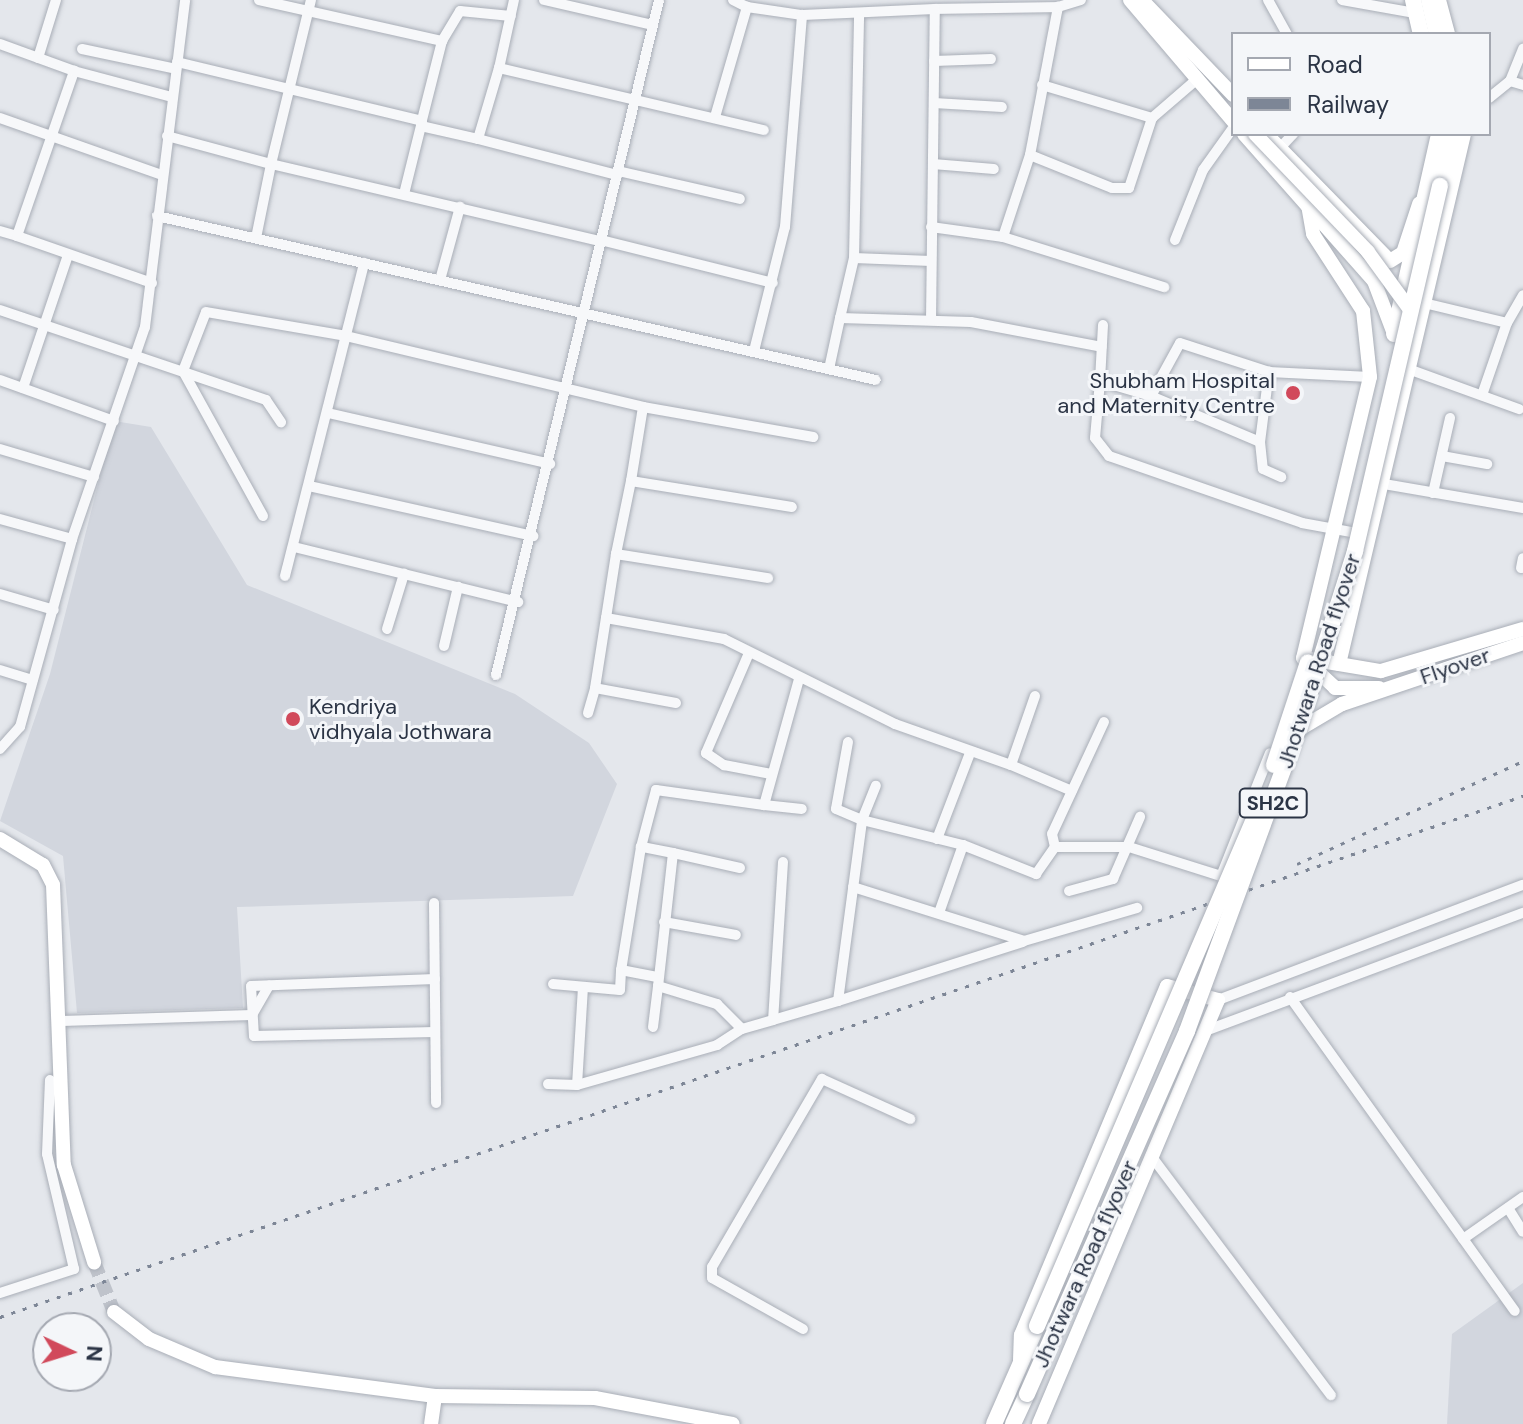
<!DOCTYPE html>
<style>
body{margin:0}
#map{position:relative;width:1523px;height:1424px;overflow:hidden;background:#e4e7ec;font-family:"DM Sans",sans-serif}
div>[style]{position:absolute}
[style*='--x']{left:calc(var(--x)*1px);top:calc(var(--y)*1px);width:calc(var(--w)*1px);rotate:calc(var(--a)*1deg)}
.built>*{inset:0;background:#d2d6de}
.secondary-tunnel>*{height:14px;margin-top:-7px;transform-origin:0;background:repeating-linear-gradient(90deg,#bfc3cb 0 14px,transparent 0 21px)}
.roads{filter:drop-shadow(0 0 2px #a9aeb7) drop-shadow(0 0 2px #a9aeb7)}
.street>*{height:10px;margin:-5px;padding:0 5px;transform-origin:5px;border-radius:5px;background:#f7f8fa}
.secondary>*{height:14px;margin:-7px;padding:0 7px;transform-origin:7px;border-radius:7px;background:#fff}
.primary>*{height:16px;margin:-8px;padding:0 8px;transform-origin:8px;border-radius:8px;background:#fff}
.rail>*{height:3px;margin-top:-1.5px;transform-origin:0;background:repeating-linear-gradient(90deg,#7d8696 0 4px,transparent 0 12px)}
.bridges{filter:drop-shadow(0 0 2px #a9aeb7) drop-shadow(0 0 2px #a9aeb7)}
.secondary-bridge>*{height:14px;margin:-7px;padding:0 7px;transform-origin:7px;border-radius:7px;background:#fff}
.primary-bridge>*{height:16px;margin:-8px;padding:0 8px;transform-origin:8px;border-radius:8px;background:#fff}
.dots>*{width:22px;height:22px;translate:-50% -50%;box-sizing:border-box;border:4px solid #f4f6f9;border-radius:50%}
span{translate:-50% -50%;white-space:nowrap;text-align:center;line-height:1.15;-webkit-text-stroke:6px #f4f6f9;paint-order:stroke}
.shield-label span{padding:2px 6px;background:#f4f6f9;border:2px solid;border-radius:6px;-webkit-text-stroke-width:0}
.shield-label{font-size:20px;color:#2b3445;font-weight:700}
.poi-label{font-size:22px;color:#2b3445}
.right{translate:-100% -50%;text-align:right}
.left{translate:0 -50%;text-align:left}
.street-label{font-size:22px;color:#2b3445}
.legend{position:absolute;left:1231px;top:32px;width:260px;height:104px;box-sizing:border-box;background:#f4f6f9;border:2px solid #a4a8b1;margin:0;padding:10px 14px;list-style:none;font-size:24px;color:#2b3445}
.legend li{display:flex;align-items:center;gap:16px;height:40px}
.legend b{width:40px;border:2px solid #a4a8b1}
.north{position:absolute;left:32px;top:1312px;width:80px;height:80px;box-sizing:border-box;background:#f4f6f9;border:2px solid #a4a8b1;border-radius:50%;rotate:94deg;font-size:22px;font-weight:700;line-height:32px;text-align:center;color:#2b3445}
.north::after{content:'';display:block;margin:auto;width:28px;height:36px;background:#d1495b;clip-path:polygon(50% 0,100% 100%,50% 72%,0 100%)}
</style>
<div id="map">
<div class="built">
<div style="clip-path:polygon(114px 421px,151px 427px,247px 585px,515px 694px,589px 743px,617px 784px,573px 896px,237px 907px,243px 1008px,77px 1013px,63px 856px,0 821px,50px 674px)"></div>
<div style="clip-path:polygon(1523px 1283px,1523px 1424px,1447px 1424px,1452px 1334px)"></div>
</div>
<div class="secondary-tunnel">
<div style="--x:94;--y:1262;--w:54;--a:68.2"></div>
</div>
<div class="roads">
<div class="street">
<div style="--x:259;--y:0;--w:188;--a:12.6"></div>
<div style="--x:514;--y:0;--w:70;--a:102.4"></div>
<div style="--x:499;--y:68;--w:272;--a:13.2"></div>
<div style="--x:544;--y:0;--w:112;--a:12.9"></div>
<div style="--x:733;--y:0;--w:16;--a:27"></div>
<div style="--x:1268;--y:0;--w:39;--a:61"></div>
<div style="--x:1342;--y:0;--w:74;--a:10.1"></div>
<div style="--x:0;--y:44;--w:79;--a:20"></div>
<div style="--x:82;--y:49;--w:96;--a:12"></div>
<div style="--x:38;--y:58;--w:61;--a:-72.8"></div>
<div style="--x:934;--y:61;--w:57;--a:-2"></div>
<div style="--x:177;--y:62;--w:252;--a:13.5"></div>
<div style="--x:499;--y:68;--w:74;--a:106.5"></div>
<div style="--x:478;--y:139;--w:144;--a:14.5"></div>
<div style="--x:1510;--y:81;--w:35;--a:-68"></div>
<div style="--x:1042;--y:85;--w:115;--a:16.7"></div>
<div style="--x:1489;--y:98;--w:27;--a:-39"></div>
<div style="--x:1510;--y:81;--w:14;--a:17"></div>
<div style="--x:934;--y:103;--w:68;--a:3.4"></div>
<div style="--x:715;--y:117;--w:115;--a:-73.8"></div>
<div style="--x:747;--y:7;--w:56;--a:8.3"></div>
<div style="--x:0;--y:118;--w:172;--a:19.4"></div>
<div style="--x:421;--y:124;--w:86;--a:-75.8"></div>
<div style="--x:442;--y:41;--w:35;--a:-59"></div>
<div style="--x:460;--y:11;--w:51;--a:5.6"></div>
<div style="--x:167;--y:136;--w:108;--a:15.1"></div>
<div style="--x:271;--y:164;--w:169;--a:-76.3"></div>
<div style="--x:1279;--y:149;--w:21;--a:-47"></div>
<div style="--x:1030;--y:155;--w:88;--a:21.9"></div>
<div style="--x:1112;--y:188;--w:17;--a:0"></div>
<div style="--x:1129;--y:188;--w:74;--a:-71.8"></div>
<div style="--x:1152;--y:118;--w:58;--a:-40.8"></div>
<div style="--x:933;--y:164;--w:61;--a:4.7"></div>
<div style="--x:618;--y:171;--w:125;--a:12.9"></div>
<div style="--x:404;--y:194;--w:70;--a:-76"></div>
<div style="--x:421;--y:126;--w:58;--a:12.8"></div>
<div style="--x:157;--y:216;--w:737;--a:12.85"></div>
<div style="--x:931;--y:227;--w:73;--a:7.9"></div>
<div style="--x:1003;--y:237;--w:169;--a:17.3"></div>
<div style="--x:0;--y:231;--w:18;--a:16"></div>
<div style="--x:1003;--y:237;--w:86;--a:-71.8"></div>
<div style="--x:1030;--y:155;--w:151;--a:-79.3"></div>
<div style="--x:1058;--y:7;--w:24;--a:-17"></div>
<div style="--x:256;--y:238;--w:76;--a:-78.5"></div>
<div style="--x:271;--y:164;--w:338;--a:13.2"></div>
<div style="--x:601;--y:240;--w:177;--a:14"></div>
<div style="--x:1175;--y:240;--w:75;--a:-68.2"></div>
<div style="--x:1203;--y:170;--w:52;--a:-54.5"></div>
<div style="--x:854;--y:258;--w:245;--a:-88.8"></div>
<div style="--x:931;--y:261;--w:77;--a:-177.8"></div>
<div style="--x:854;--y:258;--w:62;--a:103.1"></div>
<div style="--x:840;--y:318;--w:131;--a:1.7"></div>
<div style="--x:971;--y:322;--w:133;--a:10.8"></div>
<div style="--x:440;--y:280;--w:76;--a:-74.7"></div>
<div style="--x:152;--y:283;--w:143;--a:-160.8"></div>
<div style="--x:17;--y:236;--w:175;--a:-70.9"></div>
<div style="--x:74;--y:71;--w:101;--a:14.9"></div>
<div style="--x:1424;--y:303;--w:85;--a:13.5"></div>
<div style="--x:1507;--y:323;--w:32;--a:-60"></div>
<div style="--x:0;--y:310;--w:281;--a:18.7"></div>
<div style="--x:266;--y:400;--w:27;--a:56"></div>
<div style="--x:931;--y:320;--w:311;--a:-89.3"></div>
<div style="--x:935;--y:9;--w:123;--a:-0.9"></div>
<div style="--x:1103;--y:325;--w:56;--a:93.1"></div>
<div style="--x:1100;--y:381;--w:53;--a:16.4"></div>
<div style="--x:1151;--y:396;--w:60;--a:-61.3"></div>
<div style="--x:1180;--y:343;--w:94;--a:18"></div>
<div style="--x:1269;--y:372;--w:101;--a:2.8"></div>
<div style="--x:754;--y:351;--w:128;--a:-76"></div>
<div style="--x:785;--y:227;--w:213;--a:-85.4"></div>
<div style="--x:802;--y:15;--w:133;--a:-2.6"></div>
<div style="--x:829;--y:369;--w:52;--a:-77.8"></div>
<div style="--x:1411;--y:370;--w:115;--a:19.9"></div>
<div style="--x:0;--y:380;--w:121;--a:19.8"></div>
<div style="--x:1100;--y:381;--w:57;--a:95"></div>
<div style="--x:1095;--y:438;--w:23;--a:52"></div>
<div style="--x:1109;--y:456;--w:204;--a:19.1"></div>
<div style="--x:1302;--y:523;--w:61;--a:10.4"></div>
<div style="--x:23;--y:388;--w:140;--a:-71.3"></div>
<div style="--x:1482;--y:395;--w:76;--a:-70.9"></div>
<div style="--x:1151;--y:396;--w:118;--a:22.9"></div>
<div style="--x:1260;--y:442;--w:27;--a:84"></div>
<div style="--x:1263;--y:469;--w:20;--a:24"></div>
<div style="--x:328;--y:413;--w:228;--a:12.9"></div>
<div style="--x:1260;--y:442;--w:71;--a:-82.7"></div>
<div style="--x:0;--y:449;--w:98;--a:16.6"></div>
<div style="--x:1442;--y:456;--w:46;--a:10.1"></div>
<div style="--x:631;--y:481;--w:75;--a:-80.8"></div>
<div style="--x:1384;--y:484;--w:141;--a:9.8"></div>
<div style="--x:309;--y:486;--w:230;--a:12.6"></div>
<div style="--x:1433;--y:493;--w:77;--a:-77.2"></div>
<div style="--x:263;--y:516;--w:166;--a:-118.9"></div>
<div style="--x:183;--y:371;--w:63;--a:-68.7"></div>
<div style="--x:206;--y:312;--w:142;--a:9.7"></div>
<div style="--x:346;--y:336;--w:305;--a:13.4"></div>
<div style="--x:643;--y:407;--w:173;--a:10"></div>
<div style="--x:0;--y:519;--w:75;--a:15.5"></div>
<div style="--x:294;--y:547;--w:231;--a:13.8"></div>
<div style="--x:616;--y:554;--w:75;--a:-78.4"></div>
<div style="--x:631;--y:481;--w:163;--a:9.2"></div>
<div style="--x:1521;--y:568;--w:10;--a:-79"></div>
<div style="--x:285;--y:576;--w:323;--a:-75.8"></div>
<div style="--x:0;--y:594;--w:56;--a:16.5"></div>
<div style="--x:606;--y:618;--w:65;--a:-81.1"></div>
<div style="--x:616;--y:554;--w:154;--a:9"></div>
<div style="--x:387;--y:629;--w:58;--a:-72.8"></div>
<div style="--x:444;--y:646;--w:61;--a:-76.7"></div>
<div style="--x:749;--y:653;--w:109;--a:113.3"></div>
<div style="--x:706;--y:753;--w:22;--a:34"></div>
<div style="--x:724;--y:765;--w:48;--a:10.8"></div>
<div style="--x:0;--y:670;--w:34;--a:17"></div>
<div style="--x:496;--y:675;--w:694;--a:-76.42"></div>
<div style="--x:799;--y:679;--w:131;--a:105.5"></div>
<div style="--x:764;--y:805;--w:38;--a:6"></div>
<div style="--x:1035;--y:696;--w:73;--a:109.2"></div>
<div style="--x:1011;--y:765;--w:66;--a:23.1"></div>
<div style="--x:676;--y:703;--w:82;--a:-169.5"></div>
<div style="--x:595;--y:688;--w:71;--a:-81.1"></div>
<div style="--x:606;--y:618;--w:120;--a:10.1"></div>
<div style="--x:724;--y:639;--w:191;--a:26.4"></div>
<div style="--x:895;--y:724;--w:123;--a:19.5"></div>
<div style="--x:588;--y:713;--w:26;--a:-74"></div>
<div style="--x:1104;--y:722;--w:123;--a:114.9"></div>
<div style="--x:1052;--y:834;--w:13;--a:77"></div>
<div style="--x:1055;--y:847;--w:74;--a:0"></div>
<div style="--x:1129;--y:847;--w:96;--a:17.5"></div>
<div style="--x:1221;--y:876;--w:132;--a:-68.3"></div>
<div style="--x:848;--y:742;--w:68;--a:100.2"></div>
<div style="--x:836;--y:809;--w:28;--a:23"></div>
<div style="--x:862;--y:820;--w:37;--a:-68"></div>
<div style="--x:0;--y:749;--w:30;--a:-48"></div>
<div style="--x:20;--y:727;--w:195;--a:-74.5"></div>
<div style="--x:72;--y:539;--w:224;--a:-71"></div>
<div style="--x:145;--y:327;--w:329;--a:-83"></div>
<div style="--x:937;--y:839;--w:92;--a:-69"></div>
<div style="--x:641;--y:847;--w:125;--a:99.2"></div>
<div style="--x:621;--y:970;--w:38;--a:11"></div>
<div style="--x:673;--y:853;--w:33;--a:-169"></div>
<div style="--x:641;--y:847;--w:59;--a:-75.3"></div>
<div style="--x:656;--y:790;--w:109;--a:7.9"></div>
<div style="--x:783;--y:862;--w:158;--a:93.6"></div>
<div style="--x:773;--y:1020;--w:68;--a:-16.3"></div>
<div style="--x:838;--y:1001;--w:183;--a:-82.4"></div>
<div style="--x:862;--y:820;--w:104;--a:13.9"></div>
<div style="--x:740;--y:868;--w:69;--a:-167.4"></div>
<div style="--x:673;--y:853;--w:134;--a:96.4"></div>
<div style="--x:658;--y:986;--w:62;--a:17"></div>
<div style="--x:717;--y:1004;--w:35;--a:45"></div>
<div style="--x:742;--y:1029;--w:32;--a:-16"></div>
<div style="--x:853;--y:887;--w:179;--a:17.5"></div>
<div style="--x:1024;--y:941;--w:118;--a:-16.3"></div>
<div style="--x:1069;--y:891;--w:46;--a:-15.3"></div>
<div style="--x:1113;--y:879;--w:68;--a:-66.5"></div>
<div style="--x:434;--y:903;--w:200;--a:89.4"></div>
<div style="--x:940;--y:910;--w:69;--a:-70.5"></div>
<div style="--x:963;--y:845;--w:79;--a:21.7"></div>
<div style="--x:1036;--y:874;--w:33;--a:-55"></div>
<div style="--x:664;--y:922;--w:73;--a:10.2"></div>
<div style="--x:435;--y:979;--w:184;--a:177.8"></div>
<div style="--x:251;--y:986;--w:50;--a:86.6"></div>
<div style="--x:254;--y:1036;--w:181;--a:-1.3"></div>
<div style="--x:553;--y:984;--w:67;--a:5.1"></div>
<div style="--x:620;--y:990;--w:20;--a:-87"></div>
<div style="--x:583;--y:987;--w:98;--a:93.5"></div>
<div style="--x:577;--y:1085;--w:146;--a:-15.9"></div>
<div style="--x:717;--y:1045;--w:30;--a:-33"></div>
<div style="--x:1290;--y:997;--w:386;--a:54.4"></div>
<div style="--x:1218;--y:1000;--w:326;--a:-20.7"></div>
<div style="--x:838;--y:1001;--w:194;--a:-17.7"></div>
<div style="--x:62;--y:1021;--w:190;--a:-1.8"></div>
<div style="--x:252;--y:1015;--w:34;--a:-60"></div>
<div style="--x:653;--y:1027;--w:41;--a:-83"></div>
<div style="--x:1205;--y:1031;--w:339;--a:-20.4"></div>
<div style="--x:548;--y:1084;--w:29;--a:2"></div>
<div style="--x:1152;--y:1157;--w:298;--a:53.1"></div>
<div style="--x:1508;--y:1208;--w:28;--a:58"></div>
<div style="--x:1463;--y:1239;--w:73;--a:-35"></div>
<div style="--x:0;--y:1293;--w:78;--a:-18"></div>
<div style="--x:74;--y:1269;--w:118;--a:-103.2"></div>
<div style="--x:47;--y:1154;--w:74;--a:-87.7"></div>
<div style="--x:803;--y:1329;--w:104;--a:-150.7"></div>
<div style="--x:712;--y:1278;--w:11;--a:-90"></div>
<div style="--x:712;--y:1267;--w:218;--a:-59.7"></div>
<div style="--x:822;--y:1079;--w:97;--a:24.4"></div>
</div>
<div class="secondary">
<div style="--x:1130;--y:0;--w:159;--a:49.6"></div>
<div style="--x:1142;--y:0;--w:132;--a:46.2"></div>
<div style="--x:1439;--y:0;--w:35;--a:75"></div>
<div style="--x:1244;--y:134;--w:196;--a:48.5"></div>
<div style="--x:1374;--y:281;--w:57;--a:69.3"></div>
<div style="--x:1266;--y:134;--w:177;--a:45.7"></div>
<div style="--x:1390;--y:261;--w:15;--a:-32"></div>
<div style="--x:1403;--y:253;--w:52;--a:-71.9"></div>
<div style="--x:1308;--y:205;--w:29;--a:80"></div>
<div style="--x:1313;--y:234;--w:92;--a:57"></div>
<div style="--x:1363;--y:311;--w:66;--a:83.9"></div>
<div style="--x:1370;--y:377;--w:289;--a:103.4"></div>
<div style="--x:1303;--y:658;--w:79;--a:9.5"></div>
<div style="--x:1381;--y:671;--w:148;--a:-16.5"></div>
<div style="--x:1339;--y:664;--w:545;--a:-76.73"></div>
<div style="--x:1316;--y:670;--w:26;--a:43"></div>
<div style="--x:1335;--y:688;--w:44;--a:0"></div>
<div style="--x:1298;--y:730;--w:51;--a:-30.6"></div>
<div style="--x:1342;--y:704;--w:191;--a:-18.6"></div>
<div style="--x:0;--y:839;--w:50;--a:31.2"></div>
<div style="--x:43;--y:865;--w:22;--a:63"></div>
<div style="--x:53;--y:885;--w:280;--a:87.8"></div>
<div style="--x:64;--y:1165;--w:102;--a:72.8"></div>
<div style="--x:114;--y:1312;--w:44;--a:37.6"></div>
<div style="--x:149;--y:1339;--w:72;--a:23"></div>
<div style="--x:215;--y:1367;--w:222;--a:7.5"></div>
<div style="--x:435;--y:1396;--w:28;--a:98"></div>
<div style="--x:1020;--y:1360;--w:25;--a:-88"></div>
<div style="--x:1021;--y:1335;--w:378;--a:-67.3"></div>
<div style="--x:1167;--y:986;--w:53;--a:15.4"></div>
<div style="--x:1218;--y:1000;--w:460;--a:112.9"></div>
<div style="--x:435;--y:1396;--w:160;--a:0.7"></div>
<div style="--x:595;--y:1398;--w:140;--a:10.7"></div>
</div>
<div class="primary">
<div style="--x:1413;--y:0;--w:35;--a:77"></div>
<div style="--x:1429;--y:0;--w:35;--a:77"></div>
<div style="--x:1440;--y:186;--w:53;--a:-77"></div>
<div style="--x:1394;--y:334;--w:205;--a:-77.3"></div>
<div style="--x:994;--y:1424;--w:107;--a:-66.3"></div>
<div style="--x:1013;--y:1424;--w:33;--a:-65"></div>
</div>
</div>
<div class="rail">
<div style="--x:1297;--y:864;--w:248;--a:-24.5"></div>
<div style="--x:0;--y:1317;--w:1610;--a:-18.89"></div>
</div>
<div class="bridges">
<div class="secondary-bridge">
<div style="--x:1255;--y:134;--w:163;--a:46.2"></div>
<div style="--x:1368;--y:252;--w:73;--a:53.9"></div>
</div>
<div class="primary-bridge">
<div style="--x:1274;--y:765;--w:108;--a:-71.7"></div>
<div style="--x:1037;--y:1326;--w:574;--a:-66.83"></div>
<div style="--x:1027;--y:1394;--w:397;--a:-66.2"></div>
<div style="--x:1187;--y:1031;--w:321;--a:-69.8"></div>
<div style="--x:1298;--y:730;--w:188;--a:-72.3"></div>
<div style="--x:1355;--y:551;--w:375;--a:-76.9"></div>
</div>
</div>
<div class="dots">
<div style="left:1293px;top:393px;background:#d1495b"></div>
<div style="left:293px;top:719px;background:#d1495b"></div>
</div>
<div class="shield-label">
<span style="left:1273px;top:803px">SH2C</span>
</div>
<div class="poi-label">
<span class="right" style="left:1275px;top:393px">Shubham Hospital<br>and Maternity Centre</span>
<span class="left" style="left:309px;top:719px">Kendriya<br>vidhyala Jothwara</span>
</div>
<div class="street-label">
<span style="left:1319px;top:661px;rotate:-72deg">Jhotwara Road flyover</span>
<span style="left:1455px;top:666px;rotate:-19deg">Flyover</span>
<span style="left:1085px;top:1264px;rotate:-66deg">Jhotwara Road flyover</span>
</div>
<ul class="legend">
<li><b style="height:10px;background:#fff"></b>Road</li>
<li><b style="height:10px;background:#7d8696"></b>Railway</li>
</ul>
<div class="north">N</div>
</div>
